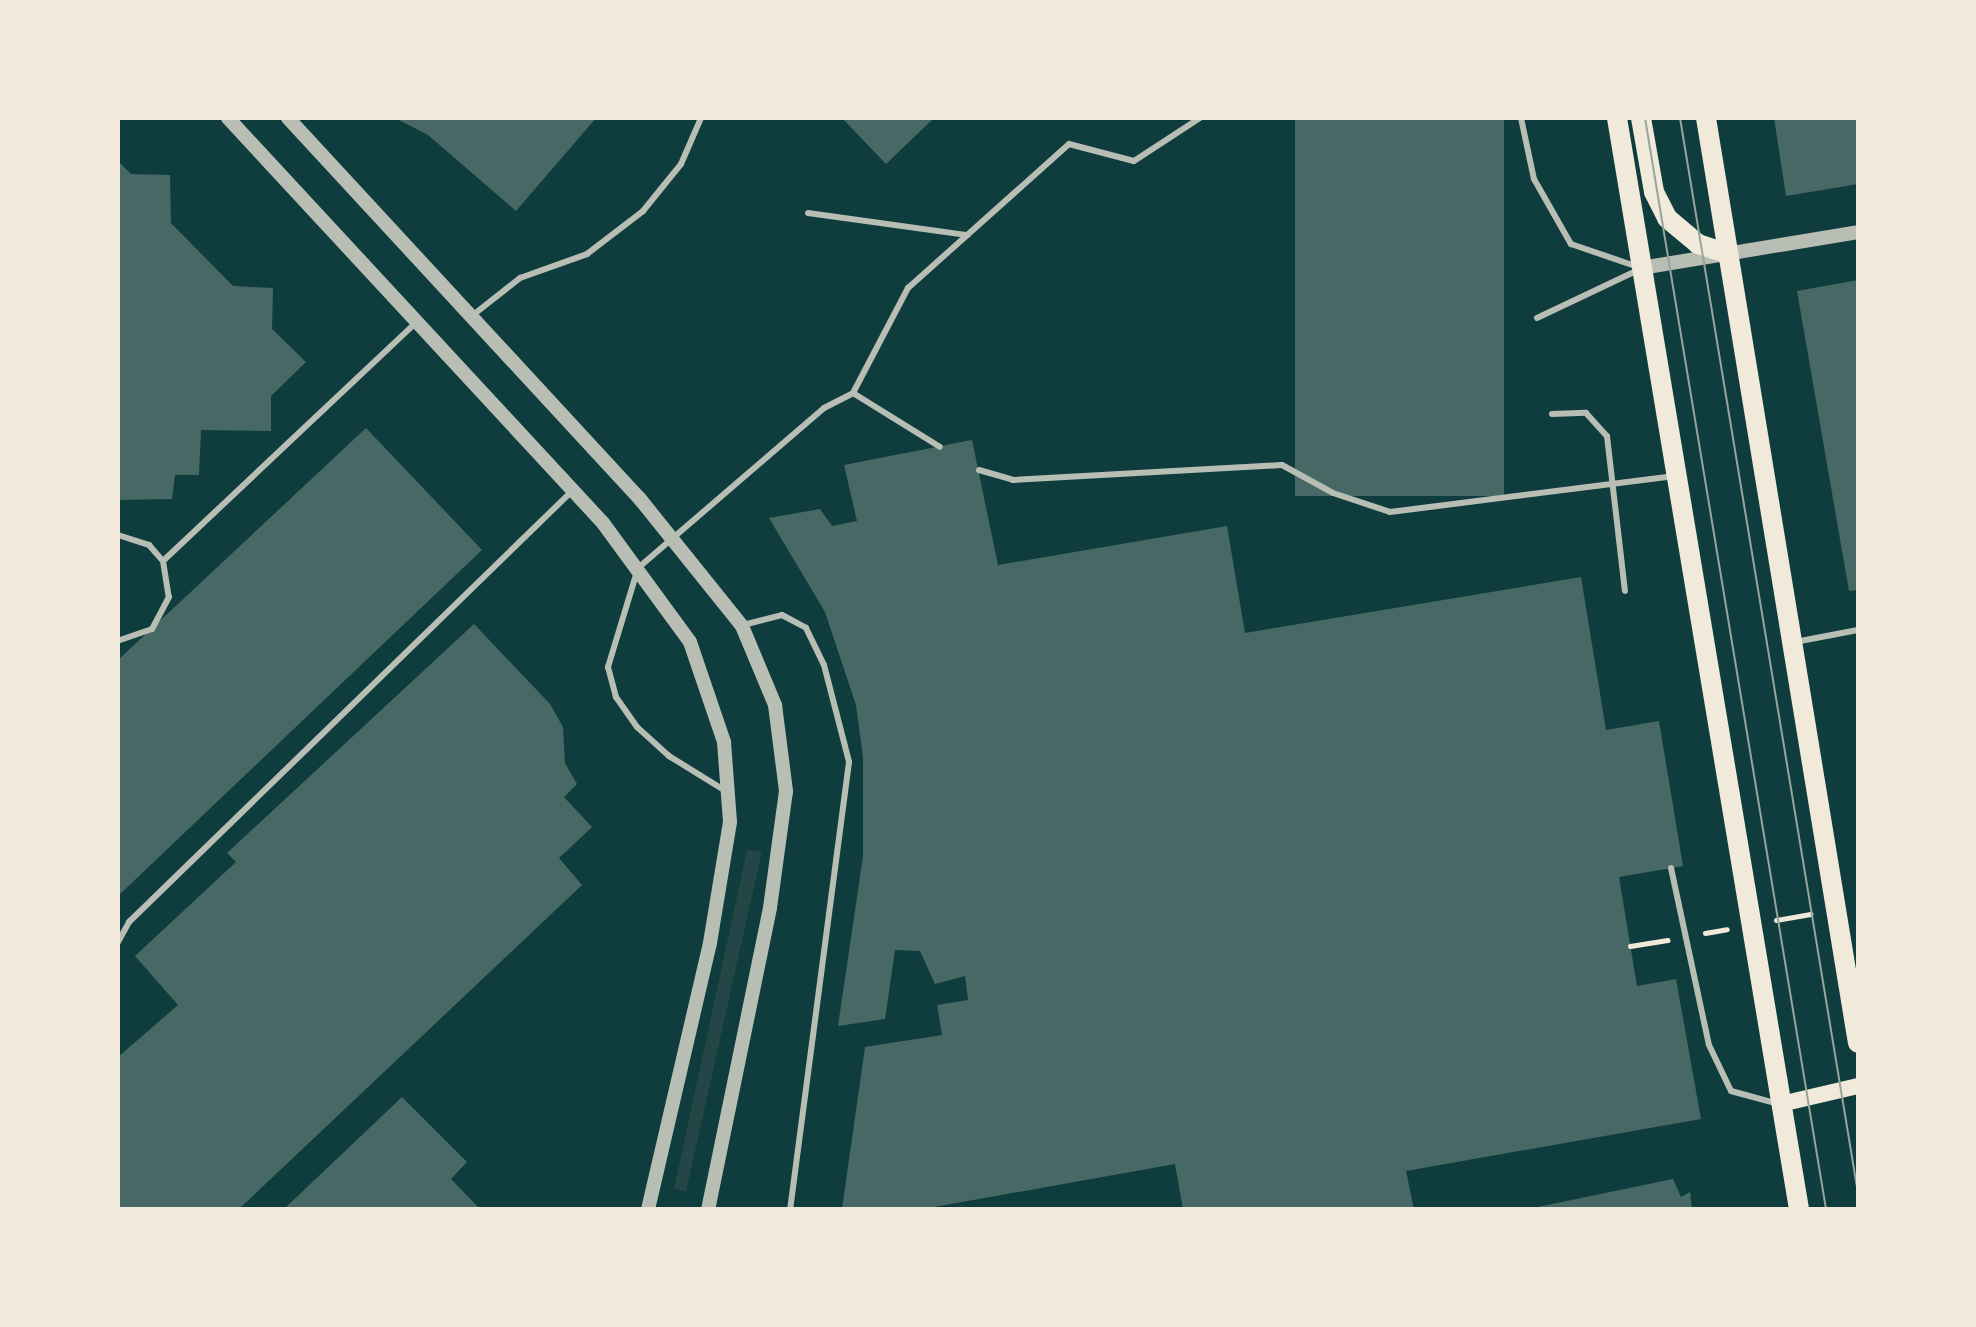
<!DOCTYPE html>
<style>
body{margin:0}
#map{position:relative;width:1976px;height:1327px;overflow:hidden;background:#0f3d3e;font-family:Karla,sans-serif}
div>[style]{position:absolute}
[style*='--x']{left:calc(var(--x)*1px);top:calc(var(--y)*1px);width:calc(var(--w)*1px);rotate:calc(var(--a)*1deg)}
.green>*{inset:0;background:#244646}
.building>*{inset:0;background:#486865;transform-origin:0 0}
.path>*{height:5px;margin:-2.5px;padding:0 2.5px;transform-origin:2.5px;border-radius:2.5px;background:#f1e9da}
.service>*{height:6px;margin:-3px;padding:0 3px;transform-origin:3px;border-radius:3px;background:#b8beb3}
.tertiary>*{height:14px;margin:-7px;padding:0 7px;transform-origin:7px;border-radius:7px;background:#b8beb3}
.secondary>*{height:16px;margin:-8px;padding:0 8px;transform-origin:8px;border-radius:8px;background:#f1e9da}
.primary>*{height:20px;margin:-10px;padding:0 10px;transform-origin:10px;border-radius:10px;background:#f1e9da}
.tram>*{height:2px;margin:-1px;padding:0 1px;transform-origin:1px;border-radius:1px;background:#97a49c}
span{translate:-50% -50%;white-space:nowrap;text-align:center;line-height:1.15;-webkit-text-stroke:6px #f1e9da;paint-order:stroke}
.frame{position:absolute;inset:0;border:120px solid #f1e9da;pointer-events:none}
</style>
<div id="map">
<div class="green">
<div style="clip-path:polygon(747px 850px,762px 851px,686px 1192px,674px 1189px)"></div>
</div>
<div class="building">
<div style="clip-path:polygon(395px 118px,596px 118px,516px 211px,428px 135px)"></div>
<div style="clip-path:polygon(842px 118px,934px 118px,886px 164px)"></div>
<div style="left:1295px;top:118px;width:209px;height:378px"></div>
<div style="clip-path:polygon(1774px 118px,1858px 118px,1858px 184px,1786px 196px)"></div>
<div style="clip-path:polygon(118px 161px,131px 174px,170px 175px,171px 223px,233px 286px,273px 288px,272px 329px,306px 362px,271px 396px,271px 431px,201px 430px,199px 475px,175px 475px,172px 499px,118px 500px)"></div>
<div style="clip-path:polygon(1858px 280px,1858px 590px,1849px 591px,1797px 291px)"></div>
<div style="clip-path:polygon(366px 428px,482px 550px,118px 896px,118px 660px)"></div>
<div style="clip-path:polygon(972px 440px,998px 565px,1227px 526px,1245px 633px,1581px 577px,1606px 730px,1659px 721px,1683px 866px,1619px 877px,1637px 986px,1676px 979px,1701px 1119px,1406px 1171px,1414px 1209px,1183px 1209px,1175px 1164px,923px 1209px,842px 1209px,865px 1047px,942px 1035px,937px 1005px,968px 1000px,965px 976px,935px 984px,920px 951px,895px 950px,885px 1019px,838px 1026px,863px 856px,863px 757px,856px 705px,825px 612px,769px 518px,820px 509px,832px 526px,857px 521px,844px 465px)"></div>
<div style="clip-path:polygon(474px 624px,550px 704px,563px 727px,565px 763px,577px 784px,564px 797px,592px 827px,559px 858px,582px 885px,239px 1209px,118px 1209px,118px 1057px,178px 1005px,135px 956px,236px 862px,227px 853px)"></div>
<div style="clip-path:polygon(402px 1097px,467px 1162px,451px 1179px,480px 1209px,284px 1209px)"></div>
<div style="clip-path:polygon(1673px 1179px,1681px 1197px,1690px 1192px,1692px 1209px,1528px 1209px)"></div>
</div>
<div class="path">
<div style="--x:1776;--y:920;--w:35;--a:-10"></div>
<div style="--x:1705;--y:933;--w:22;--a:-10"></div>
<div style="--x:1630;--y:946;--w:38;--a:-9"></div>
</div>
<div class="service">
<div style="--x:1521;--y:118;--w:62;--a:78"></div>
<div style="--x:1534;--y:179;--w:75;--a:60.4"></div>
<div style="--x:1571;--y:244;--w:71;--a:18.9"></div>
<div style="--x:808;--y:213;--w:161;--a:7.9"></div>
<div style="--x:473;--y:315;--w:60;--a:-38.2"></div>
<div style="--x:520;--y:278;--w:71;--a:-19.7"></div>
<div style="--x:587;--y:254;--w:71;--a:-37.5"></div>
<div style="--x:643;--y:211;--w:60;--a:-51"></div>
<div style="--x:681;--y:164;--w:50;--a:-66.5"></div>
<div style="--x:1537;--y:318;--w:112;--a:-25.4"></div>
<div style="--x:853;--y:393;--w:102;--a:31.8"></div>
<div style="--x:1552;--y:414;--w:34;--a:-2"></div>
<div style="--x:1586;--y:413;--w:31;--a:48"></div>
<div style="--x:1607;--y:436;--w:156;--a:83.4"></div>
<div style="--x:979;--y:470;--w:35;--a:16"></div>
<div style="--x:1013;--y:480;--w:269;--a:-3.2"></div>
<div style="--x:1282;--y:465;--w:58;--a:28.8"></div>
<div style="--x:1333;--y:493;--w:60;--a:18.4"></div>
<div style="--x:1390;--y:512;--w:287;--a:-7.2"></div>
<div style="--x:118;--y:535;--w:33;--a:18"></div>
<div style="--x:149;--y:545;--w:21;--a:49"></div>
<div style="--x:163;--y:561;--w:36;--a:81"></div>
<div style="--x:169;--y:597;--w:36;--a:118"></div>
<div style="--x:152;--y:629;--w:36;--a:161"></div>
<div style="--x:163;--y:561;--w:349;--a:-43.3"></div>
<div style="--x:743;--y:625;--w:40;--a:-14.4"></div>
<div style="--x:782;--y:615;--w:27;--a:28"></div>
<div style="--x:806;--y:628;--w:41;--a:64.1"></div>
<div style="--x:824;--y:665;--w:100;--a:75.5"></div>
<div style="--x:849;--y:762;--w:451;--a:97.5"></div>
<div style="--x:1795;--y:642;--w:64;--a:-10.8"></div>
<div style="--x:724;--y:790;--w:65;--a:-148.3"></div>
<div style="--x:669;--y:756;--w:43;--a:-137.8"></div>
<div style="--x:637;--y:727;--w:37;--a:-125"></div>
<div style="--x:616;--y:697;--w:31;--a:-105"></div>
<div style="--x:608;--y:667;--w:103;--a:-73.1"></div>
<div style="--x:638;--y:568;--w:245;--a:-40.7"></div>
<div style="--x:824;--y:408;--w:33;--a:-27"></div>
<div style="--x:853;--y:393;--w:119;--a:-62.4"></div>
<div style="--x:908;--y:288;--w:216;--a:-41.8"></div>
<div style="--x:1069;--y:144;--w:67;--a:14.7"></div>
<div style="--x:1134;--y:161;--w:79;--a:-33.1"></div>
<div style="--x:1671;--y:868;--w:181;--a:77.9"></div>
<div style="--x:1709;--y:1045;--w:51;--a:64.4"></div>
<div style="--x:1731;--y:1091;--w:50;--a:15.2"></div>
<div style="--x:118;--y:942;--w:23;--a:-61"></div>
<div style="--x:129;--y:922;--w:618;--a:-44.21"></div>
</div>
<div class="tertiary">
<div style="--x:228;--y:118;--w:552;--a:47.2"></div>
<div style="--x:603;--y:523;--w:147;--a:53.8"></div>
<div style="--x:690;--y:642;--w:106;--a:71.2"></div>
<div style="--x:724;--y:742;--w:80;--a:85.7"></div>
<div style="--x:730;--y:822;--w:123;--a:99.4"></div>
<div style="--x:710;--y:943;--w:273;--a:103.1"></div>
<div style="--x:288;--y:118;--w:519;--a:47.27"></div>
<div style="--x:640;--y:499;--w:163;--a:51.2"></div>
<div style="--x:742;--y:626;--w:86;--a:67.3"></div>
<div style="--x:775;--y:705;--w:87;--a:82.7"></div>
<div style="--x:786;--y:791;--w:118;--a:97.8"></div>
<div style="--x:770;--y:908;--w:307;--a:101.6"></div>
<div style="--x:1641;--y:268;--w:220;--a:-9.4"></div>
</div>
<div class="secondary">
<div style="--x:1781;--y:1104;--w:79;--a:-13.2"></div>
</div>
<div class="primary">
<div style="--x:1617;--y:118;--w:1106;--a:80.53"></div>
<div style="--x:1641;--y:118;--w:75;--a:80"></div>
<div style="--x:1654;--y:192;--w:29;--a:63"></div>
<div style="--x:1667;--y:218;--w:40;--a:40"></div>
<div style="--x:1698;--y:244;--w:32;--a:18"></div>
<div style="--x:1706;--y:118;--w:937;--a:80.67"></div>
</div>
<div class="tram">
<div style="--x:1645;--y:118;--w:1106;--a:80.58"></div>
<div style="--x:1680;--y:118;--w:1090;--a:80.6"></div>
</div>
<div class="frame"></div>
</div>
